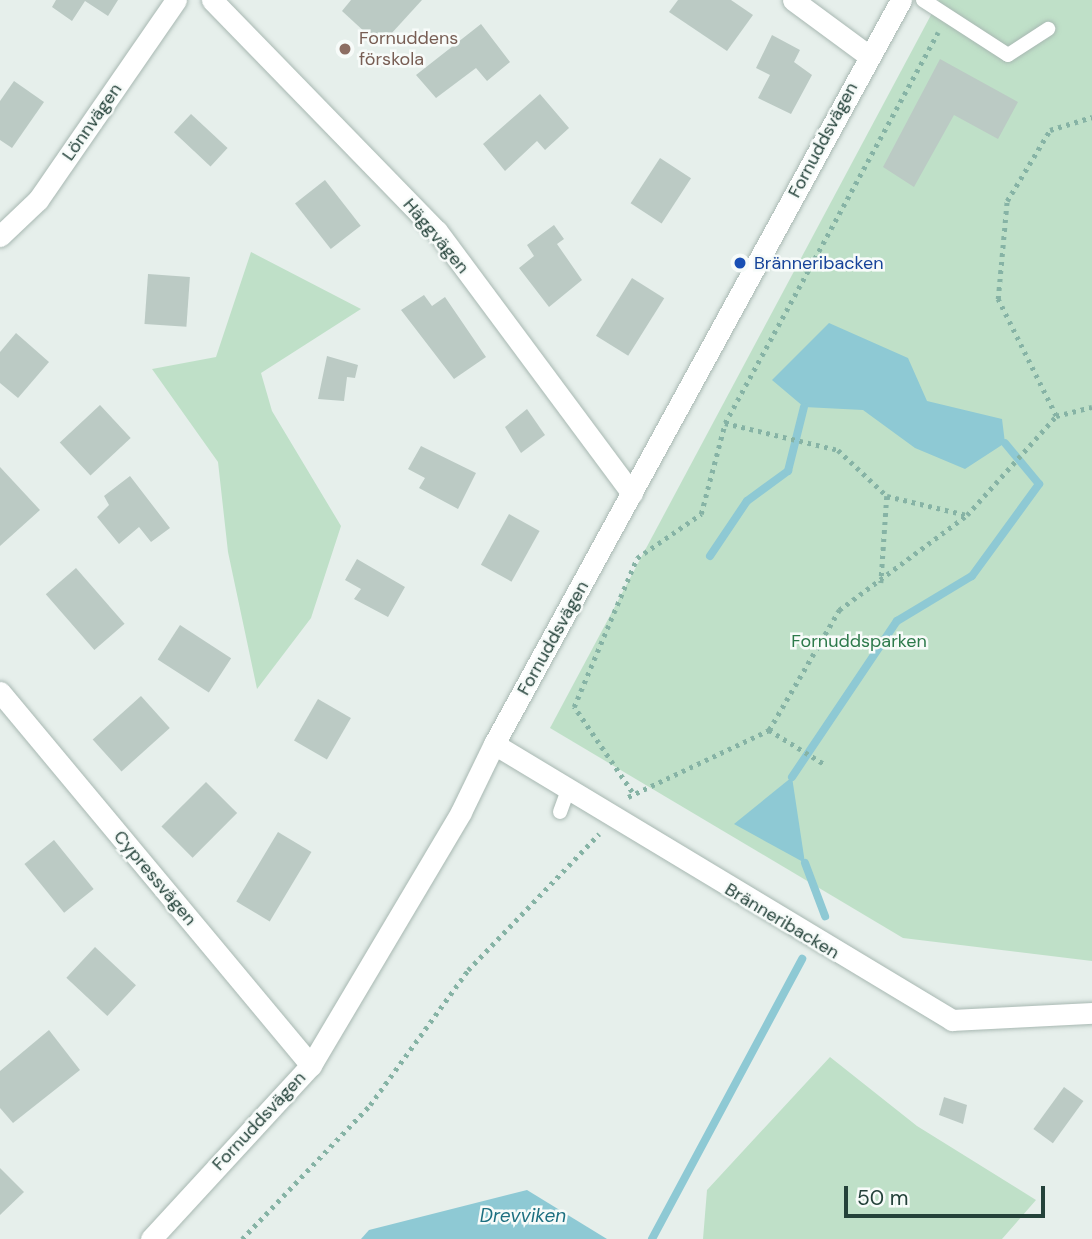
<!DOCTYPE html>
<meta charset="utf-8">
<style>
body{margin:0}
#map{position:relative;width:1092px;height:1239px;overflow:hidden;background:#e6efeb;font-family:"DM Sans",sans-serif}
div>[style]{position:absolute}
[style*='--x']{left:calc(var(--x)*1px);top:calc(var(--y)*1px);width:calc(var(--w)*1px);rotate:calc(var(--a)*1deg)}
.green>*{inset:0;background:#bfe0c8}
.water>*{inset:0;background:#8ec9d4}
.stream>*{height:8px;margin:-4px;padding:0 4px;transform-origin:4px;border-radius:4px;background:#8ec9d4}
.building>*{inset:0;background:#bbcac4;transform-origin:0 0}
.path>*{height:4.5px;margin-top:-2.25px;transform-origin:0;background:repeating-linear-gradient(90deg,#86b3a5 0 3.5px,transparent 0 8.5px)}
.roads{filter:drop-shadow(0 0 2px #a8b8b2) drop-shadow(0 0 2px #a8b8b2)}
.lane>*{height:14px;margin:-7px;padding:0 7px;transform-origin:7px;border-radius:7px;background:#fff}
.street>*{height:21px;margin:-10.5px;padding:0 10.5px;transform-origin:10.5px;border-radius:10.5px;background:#fff}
.dots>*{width:19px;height:19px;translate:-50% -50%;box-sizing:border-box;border:4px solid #f7fbf9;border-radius:50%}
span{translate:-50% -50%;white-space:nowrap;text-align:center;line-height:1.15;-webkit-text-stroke:5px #f7fbf9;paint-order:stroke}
.education-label{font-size:18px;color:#785e54}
.left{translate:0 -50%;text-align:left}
.street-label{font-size:18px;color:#24423a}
.transit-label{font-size:18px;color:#164399}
.park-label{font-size:18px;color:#2d7a4b}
.water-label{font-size:19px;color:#1c6f80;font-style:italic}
.scale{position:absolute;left:844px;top:1186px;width:201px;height:32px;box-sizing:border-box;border:4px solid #24423a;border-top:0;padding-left:9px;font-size:21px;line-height:24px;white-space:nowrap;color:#24423a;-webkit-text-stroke:5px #f7fbf9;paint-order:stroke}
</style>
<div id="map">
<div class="green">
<div style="clip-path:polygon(939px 0,1092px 0,1092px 961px,903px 938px,550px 728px)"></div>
<div style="clip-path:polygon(251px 252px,361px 309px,261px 373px,272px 411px,341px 526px,311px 618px,257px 689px,228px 552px,218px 462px,152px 369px,216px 357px)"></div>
<div style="clip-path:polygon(830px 1057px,917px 1126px,1036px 1200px,1002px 1239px,703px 1239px,707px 1190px)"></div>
</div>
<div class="water">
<div style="clip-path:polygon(829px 323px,908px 358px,927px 401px,1002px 419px,1005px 443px,965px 469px,915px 448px,863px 410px,804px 407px,772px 380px)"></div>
<div style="clip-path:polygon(792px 777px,805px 863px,734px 824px)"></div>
<div style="clip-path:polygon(527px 1190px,607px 1239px,361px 1239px,369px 1230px)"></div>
</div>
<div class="stream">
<div style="--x:710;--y:556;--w:66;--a:-56.1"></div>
<div style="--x:747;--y:501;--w:51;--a:-36.2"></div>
<div style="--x:788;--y:471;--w:66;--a:-76"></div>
<div style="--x:792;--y:777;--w:188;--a:-56.1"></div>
<div style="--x:897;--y:621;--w:87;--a:-31"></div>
<div style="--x:972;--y:576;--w:114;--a:-53.9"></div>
<div style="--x:1039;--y:484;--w:53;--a:-129.7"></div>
<div style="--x:805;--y:863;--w:57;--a:69.3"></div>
<div style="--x:652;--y:1239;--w:318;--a:-61.8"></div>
</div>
<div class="building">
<div style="clip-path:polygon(56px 0,118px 0,108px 16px,85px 1px,72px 21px,52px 7px)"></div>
<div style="clip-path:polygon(351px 0,422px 0,380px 46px,342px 11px)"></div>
<div style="clip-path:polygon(678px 0,731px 0,753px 15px,727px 51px,669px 12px)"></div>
<div style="clip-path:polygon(481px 24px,510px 62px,487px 81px,476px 68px,436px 98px,416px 75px)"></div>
<div style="clip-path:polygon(772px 35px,800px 50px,794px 62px,812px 75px,791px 114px,758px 98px,770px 75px,756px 68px)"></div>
<div style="clip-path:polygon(940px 59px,1018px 102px,998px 139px,954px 115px,914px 187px,883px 167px)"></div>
<div style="clip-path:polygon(14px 81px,44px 102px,12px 148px,0 140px,0 101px)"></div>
<div style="clip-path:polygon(540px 94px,569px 128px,545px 150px,537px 141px,505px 171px,483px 144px)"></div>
<div style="left:191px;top:114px;width:50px;height:25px;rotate:43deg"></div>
<div style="left:660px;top:158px;width:37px;height:54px;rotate:33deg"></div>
<div style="left:325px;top:180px;width:58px;height:38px;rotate:52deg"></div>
<div style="clip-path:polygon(554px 225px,564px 239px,557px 244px,582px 280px,549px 307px,519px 268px,534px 256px,527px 245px)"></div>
<div style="left:148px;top:274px;width:42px;height:50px;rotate:4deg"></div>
<div style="left:632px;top:278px;width:38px;height:68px;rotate:32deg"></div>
<div style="clip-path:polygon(424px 295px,432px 306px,445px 297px,486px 357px,454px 379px,401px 310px)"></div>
<div style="clip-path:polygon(16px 333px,49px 362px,18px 398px,0 383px,0 352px)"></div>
<div style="clip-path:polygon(327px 356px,358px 365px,355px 378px,347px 377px,344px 401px,318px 399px)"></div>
<div style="left:100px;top:405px;width:45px;height:55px;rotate:47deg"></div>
<div style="clip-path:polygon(527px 409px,545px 435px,521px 453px,505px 427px)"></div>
<div style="clip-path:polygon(421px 446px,476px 473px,458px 509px,419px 488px,425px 478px,408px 469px)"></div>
<div style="clip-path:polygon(0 467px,40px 510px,0 546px)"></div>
<div style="clip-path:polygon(130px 476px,170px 528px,151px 542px,139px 527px,119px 544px,97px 517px,109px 505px,104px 496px)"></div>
<div style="left:509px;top:514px;width:35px;height:58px;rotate:29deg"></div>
<div style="clip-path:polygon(357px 559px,405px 587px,388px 617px,354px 599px,361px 589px,345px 580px)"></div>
<div style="left:76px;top:568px;width:74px;height:40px;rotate:49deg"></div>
<div style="left:180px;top:625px;width:61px;height:41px;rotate:33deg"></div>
<div style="left:141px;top:696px;width:43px;height:65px;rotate:48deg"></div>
<div style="left:318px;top:699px;width:38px;height:48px;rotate:30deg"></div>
<div style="left:206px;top:782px;width:44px;height:63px;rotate:45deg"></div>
<div style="left:278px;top:832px;width:39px;height:81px;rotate:31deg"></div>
<div style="left:54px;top:840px;width:63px;height:38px;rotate:51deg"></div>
<div style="left:95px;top:947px;width:56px;height:42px;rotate:43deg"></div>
<div style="clip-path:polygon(49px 1030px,80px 1070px,13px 1123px,0 1108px,0 1071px)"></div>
<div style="left:1064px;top:1087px;width:24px;height:52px;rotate:36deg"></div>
<div style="clip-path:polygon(944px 1097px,967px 1105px,963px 1124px,939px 1115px)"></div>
<div style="clip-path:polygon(0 1168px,24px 1192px,0 1215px)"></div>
</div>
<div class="path">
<div style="--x:1056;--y:416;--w:131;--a:-116.4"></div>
<div style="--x:998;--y:299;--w:98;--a:-84.8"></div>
<div style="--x:1007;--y:201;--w:83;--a:-58.8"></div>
<div style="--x:1050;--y:130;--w:44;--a:-17.2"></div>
<div style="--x:725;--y:423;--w:116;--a:13.4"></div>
<div style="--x:838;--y:450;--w:67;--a:43.2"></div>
<div style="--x:887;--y:496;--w:87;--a:93.9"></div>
<div style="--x:887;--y:496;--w:82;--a:13.4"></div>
<div style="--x:769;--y:730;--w:67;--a:31.6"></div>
<div style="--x:632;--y:792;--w:103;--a:-124.3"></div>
<div style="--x:574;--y:707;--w:162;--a:-67.1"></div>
<div style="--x:637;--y:558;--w:78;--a:-34.5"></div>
<div style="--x:701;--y:514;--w:94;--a:-75.2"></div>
<div style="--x:725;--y:423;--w:445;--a:-61.4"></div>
<div style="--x:628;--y:797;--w:156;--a:-25.4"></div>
<div style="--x:769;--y:730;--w:139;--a:-59.7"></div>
<div style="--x:839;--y:610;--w:159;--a:-36.6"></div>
<div style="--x:967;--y:515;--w:133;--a:-48"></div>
<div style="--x:1056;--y:416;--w:37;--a:-14"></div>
<div style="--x:242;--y:1239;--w:185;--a:-46.3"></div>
<div style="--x:370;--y:1105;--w:167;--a:-54"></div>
<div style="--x:468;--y:970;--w:189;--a:-46.1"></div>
</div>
<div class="roads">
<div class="lane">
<div style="--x:923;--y:0;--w:101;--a:32.9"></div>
<div style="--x:1008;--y:55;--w:48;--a:-33"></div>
<div style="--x:560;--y:812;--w:23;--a:-70"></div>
</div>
<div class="street">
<div style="--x:212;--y:0;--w:322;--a:45.8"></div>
<div style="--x:437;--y:231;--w:327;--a:53.4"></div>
<div style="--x:793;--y:0;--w:94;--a:36.4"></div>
<div style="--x:0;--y:236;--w:52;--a:-43.5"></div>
<div style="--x:38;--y:200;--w:243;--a:-55.4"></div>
<div style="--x:0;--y:692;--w:486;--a:50.2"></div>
<div style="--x:494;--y:744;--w:535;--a:31.07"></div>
<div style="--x:952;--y:1020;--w:140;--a:-2.9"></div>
<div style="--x:151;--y:1239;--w:236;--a:-47.4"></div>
<div style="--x:311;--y:1065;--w:294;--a:-59.3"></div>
<div style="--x:461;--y:812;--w:76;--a:-64.1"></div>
<div style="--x:494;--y:744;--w:848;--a:-61.32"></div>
</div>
</div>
<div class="dots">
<div style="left:345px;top:49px;background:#8d6e63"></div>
<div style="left:740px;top:263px;background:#1a4fb4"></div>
</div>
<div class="education-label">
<span class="left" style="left:359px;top:49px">Fornuddens<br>förskola</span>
</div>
<div class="street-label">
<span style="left:92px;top:122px;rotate:-55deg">Lönnvägen</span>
<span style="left:823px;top:140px;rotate:-62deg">Fornuddsvägen</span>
<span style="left:436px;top:236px;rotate:50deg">Häggvägen</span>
<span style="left:553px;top:638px;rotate:-61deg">Fornuddsvägen</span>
<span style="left:155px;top:878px;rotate:50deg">Cypressvägen</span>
<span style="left:782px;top:921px;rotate:31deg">Bränneribacken</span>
<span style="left:259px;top:1121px;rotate:-47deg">Fornuddsvägen</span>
</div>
<div class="transit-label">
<span class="left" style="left:754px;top:263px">Bränneribacken</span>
</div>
<div class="park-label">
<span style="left:859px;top:641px">Fornuddsparken</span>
</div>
<div class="water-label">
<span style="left:523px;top:1216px">Drevviken</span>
</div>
<div class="scale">50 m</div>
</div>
